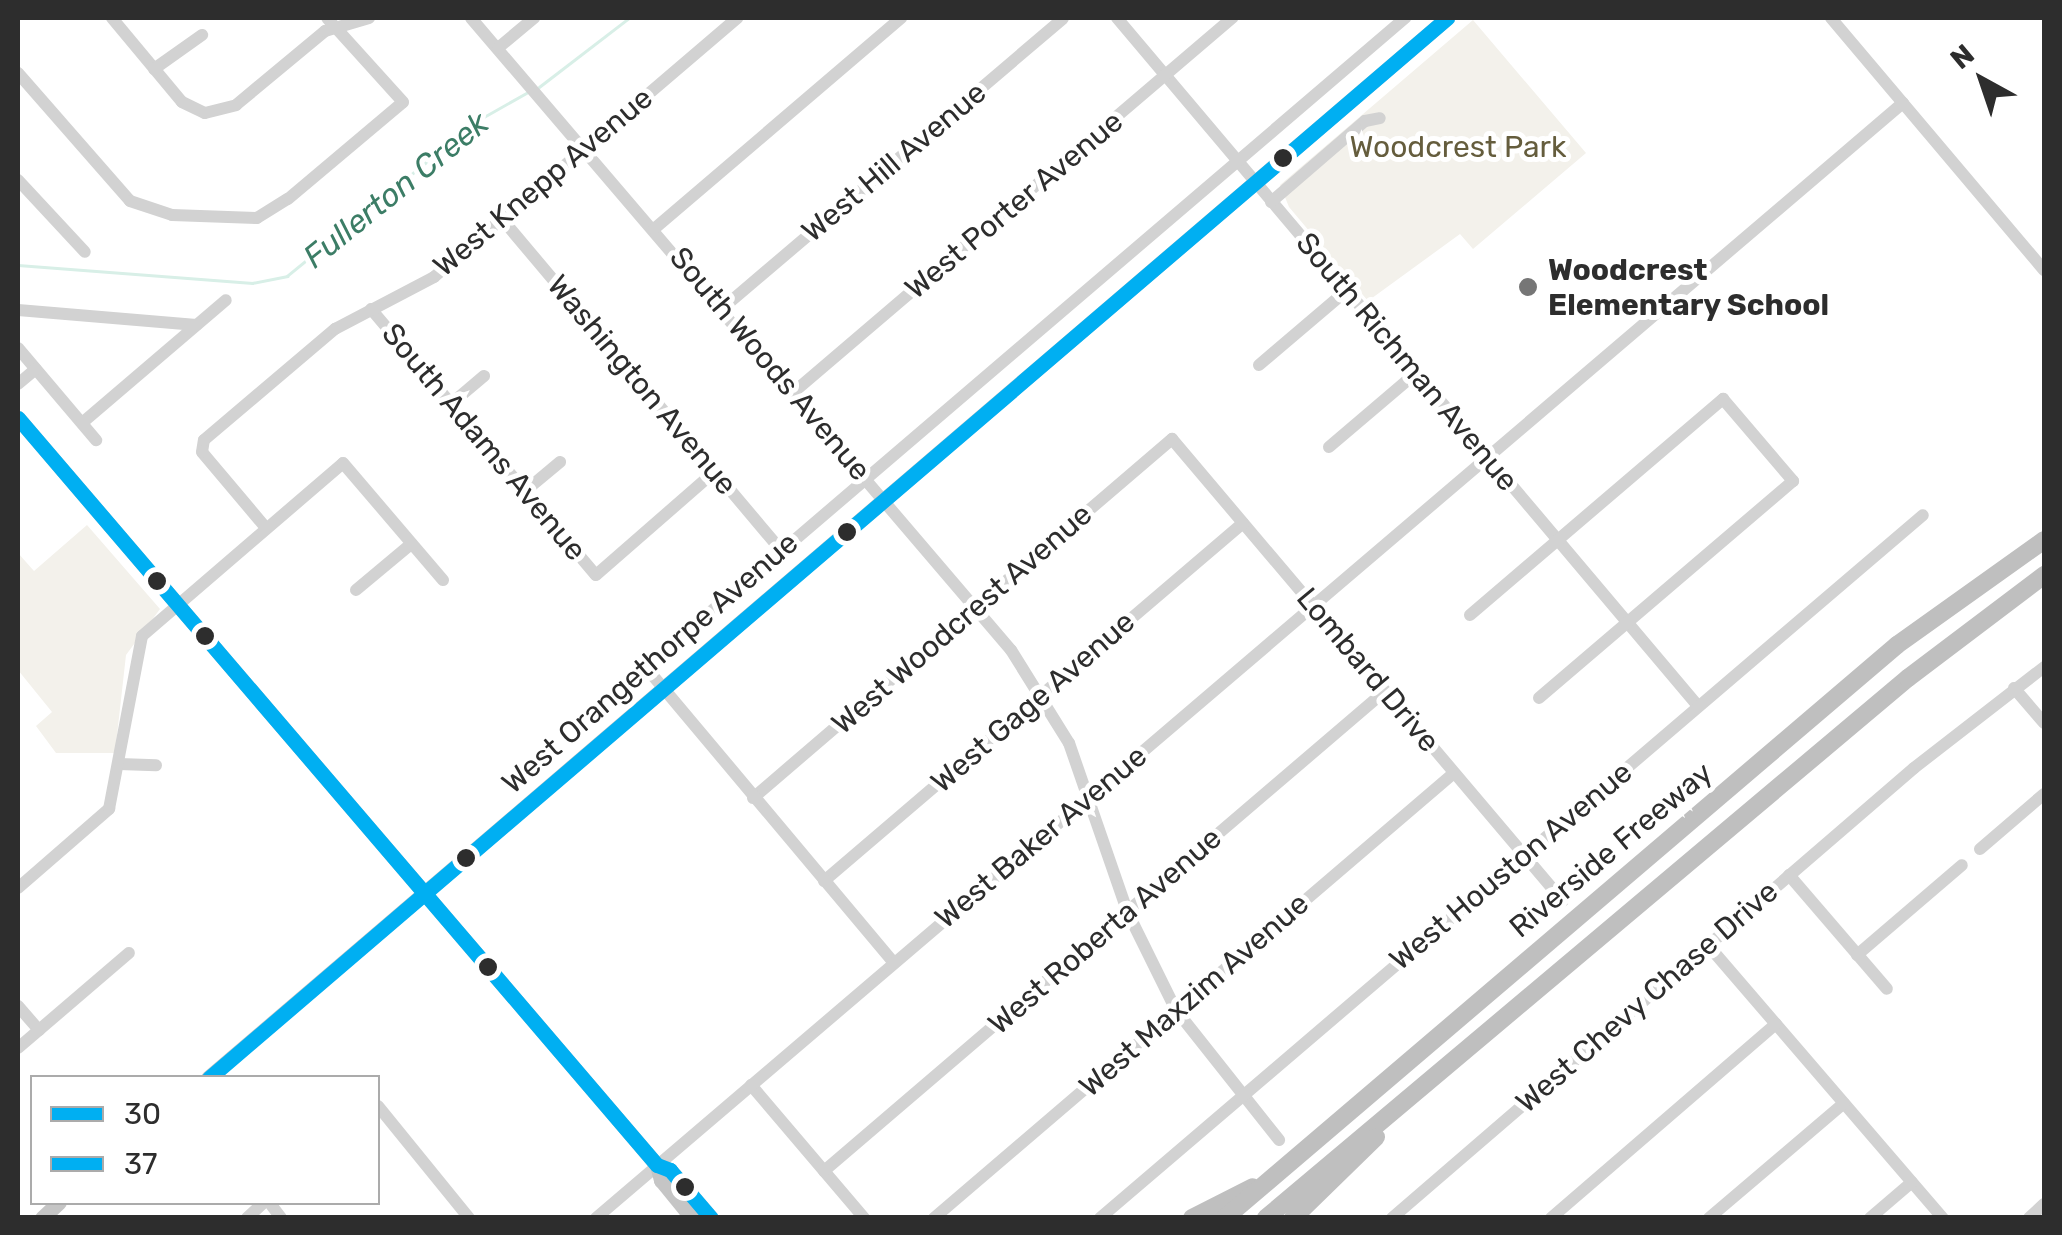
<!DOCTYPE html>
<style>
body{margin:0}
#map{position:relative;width:2062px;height:1235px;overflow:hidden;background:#fff;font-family:Rubik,sans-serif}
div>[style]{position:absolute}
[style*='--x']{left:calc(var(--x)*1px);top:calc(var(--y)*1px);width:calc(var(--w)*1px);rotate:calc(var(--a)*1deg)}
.green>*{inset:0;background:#f3f1eb}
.stream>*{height:2.5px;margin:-1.25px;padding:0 1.25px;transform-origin:1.25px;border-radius:1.25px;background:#d8efe7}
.minor>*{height:12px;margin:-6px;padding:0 6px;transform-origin:6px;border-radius:6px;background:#d2d2d2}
.major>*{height:15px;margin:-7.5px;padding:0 7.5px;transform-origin:7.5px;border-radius:7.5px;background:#c5c5c5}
.highway>*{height:18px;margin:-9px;padding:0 9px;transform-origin:9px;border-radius:9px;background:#bfbfbf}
.bus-1>*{height:15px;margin:-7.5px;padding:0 7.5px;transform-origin:7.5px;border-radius:7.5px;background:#00aff2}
.bus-2>*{height:15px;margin:-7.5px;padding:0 7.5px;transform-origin:7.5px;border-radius:7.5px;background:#00aff2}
.dots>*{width:28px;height:28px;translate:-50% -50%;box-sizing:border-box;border:5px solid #fff;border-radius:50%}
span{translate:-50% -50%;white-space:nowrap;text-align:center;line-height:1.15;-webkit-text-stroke:10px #fff;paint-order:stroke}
.park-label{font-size:30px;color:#655d3d}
.street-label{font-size:30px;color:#2d2d2d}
.poi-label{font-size:30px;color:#2d2d2d;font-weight:700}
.left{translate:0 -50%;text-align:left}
.water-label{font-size:32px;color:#3c7d66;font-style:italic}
.frame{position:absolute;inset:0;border:20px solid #2d2d2d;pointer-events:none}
.legend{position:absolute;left:30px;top:1075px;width:350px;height:130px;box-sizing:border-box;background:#fff;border:2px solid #ababab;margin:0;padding:12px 18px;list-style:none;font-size:30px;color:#2d2d2d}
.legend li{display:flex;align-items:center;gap:20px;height:50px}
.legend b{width:50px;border:2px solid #ababab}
.north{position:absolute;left:1932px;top:30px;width:100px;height:100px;-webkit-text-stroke:8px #fff;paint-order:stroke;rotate:320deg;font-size:28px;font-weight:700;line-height:40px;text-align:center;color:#2d2d2d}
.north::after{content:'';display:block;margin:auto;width:35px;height:45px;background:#2d2d2d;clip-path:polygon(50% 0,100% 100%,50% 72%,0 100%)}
</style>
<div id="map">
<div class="green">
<div style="clip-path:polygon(1473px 20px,1586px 153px,1473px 249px,1460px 234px,1368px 301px,1289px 207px,1280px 185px)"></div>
<div style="clip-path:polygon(87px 525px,160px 609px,126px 655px,115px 753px,56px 753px,36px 726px,52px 712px,18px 670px,18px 553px,34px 571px)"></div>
</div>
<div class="stream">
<div style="--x:539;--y:87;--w:113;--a:-37.5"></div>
<div style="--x:18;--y:265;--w:235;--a:4.4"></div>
<div style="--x:252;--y:283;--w:36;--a:-11"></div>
<div style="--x:287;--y:276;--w:243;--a:-39.3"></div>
<div style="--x:475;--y:122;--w:61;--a:-29.5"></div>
</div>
<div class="minor">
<div style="--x:112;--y:18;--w:109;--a:50.2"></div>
<div style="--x:182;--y:102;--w:25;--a:26"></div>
<div style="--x:205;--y:113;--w:32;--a:-14"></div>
<div style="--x:236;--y:105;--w:116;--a:-39.7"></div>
<div style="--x:325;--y:31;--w:46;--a:-16.5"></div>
<div style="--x:471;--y:18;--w:831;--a:49.49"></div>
<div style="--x:1011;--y:650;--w:110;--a:58.1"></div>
<div style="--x:1069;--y:743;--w:180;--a:70.9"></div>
<div style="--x:1128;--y:913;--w:108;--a:63.7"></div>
<div style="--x:1176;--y:1010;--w:166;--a:51.6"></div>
<div style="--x:1117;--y:18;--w:901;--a:49.82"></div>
<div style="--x:1831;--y:18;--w:330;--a:49.8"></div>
<div style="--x:498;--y:48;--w:47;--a:-39.8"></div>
<div style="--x:154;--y:69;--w:59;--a:-35.3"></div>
<div style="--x:18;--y:73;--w:170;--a:48.8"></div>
<div style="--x:130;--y:201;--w:44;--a:18.4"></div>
<div style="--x:172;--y:215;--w:85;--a:2"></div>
<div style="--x:257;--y:218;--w:36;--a:-32"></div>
<div style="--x:288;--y:199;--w:150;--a:-40.1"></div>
<div style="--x:403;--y:102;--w:113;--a:-132.1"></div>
<div style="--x:18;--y:180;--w:98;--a:47.1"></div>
<div style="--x:1271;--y:202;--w:124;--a:-40.8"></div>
<div style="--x:1365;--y:121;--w:15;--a:-11"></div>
<div style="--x:502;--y:219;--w:434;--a:49.9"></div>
<div style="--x:654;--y:229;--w:325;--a:-40.5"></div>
<div style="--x:724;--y:307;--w:445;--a:-40.4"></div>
<div style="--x:371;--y:309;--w:348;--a:49.8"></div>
<div style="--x:596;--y:575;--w:157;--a:-41.1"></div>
<div style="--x:18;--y:310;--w:179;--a:4.8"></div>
<div style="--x:18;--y:348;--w:121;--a:49.7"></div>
<div style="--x:1259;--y:365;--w:114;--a:-40.4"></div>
<div style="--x:18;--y:384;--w:23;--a:-40"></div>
<div style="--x:795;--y:391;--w:575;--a:-40.48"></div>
<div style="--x:452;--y:403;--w:42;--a:-40.2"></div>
<div style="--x:82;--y:423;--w:189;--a:-40.5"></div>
<div style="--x:1329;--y:447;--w:114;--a:-40.4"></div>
<div style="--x:524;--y:492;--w:47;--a:-39.8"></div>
<div style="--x:266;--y:528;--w:99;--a:-130.1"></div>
<div style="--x:202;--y:452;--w:12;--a:-81"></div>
<div style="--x:204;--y:440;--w:172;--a:-40.3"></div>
<div style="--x:335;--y:329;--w:112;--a:-27.7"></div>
<div style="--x:434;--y:277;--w:399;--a:-40.5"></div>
<div style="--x:356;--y:590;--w:72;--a:-39.9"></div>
<div style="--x:1470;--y:615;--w:333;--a:-40.5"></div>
<div style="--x:1723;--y:399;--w:108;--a:49.5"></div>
<div style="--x:1793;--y:481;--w:334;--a:139.5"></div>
<div style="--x:2014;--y:688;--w:46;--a:49.4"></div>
<div style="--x:119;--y:764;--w:37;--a:2"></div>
<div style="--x:753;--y:798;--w:552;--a:-40.59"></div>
<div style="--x:1172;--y:439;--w:605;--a:49.76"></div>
<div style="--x:1980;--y:849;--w:84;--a:-40.7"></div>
<div style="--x:1789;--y:875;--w:150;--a:49.3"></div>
<div style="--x:824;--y:881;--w:551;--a:-40.51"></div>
<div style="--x:18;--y:888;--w:121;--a:-41"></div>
<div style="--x:109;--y:809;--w:176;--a:-79.2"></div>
<div style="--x:142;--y:636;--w:265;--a:-40.7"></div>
<div style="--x:343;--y:463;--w:154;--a:49.5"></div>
<div style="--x:1707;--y:944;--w:362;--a:49.3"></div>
<div style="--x:1857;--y:955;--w:138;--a:-40.6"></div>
<div style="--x:894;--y:963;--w:386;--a:-130"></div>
<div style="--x:646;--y:667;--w:999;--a:-40.53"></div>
<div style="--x:18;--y:1006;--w:32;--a:49"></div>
<div style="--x:18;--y:1048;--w:146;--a:-40.6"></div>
<div style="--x:751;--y:1085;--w:175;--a:49.6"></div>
<div style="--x:378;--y:1106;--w:144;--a:50.9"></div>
<div style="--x:824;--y:1171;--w:738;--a:-40.55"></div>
<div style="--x:269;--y:1202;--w:20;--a:53"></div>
<div style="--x:247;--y:1218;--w:23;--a:-43"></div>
<div style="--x:596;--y:1218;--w:1718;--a:-40.47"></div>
<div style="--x:934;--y:1218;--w:684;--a:-40.56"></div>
<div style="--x:1100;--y:1218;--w:1082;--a:-40.5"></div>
<div style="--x:1392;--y:1218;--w:689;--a:-40.76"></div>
<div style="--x:1914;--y:768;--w:165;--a:-37.8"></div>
<div style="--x:1551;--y:1218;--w:297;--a:-40.8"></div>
<div style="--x:1709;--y:1218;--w:177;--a:-40.4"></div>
<div style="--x:1870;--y:1218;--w:55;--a:-40.6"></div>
<div style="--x:2029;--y:1218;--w:21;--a:-43"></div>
</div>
<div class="major">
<div style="--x:18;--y:418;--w:983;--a:49.46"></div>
<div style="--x:657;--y:1165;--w:14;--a:21"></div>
<div style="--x:670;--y:1170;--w:63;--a:49.5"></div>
<div style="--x:208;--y:1078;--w:1631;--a:-40.55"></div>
<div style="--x:657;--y:1165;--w:16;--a:75"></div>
<div style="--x:661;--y:1180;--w:49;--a:50.8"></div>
<div style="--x:42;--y:1218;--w:23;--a:-43"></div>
</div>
<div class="highway">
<div style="--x:1192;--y:1218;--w:68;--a:-26.9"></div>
<div style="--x:1225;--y:1218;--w:883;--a:-40.45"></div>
<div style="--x:1897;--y:645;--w:181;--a:-35.5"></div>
<div style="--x:1266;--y:1218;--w:839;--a:-40.07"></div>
<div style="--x:1908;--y:678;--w:171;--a:-37.1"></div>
<div style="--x:1293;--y:1218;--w:116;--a:-44.3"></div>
</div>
<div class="bus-1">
<div style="--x:209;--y:1078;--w:1630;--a:-40.57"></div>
</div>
<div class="bus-2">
<div style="--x:18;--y:418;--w:983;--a:49.46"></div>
<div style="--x:657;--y:1165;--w:14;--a:21"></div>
<div style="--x:670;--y:1170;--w:63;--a:49.5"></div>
</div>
<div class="dots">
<div style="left:1283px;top:158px;background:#2d2d2d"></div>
<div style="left:1528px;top:287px;background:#767676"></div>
<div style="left:847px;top:532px;background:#2d2d2d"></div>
<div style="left:157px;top:581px;background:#2d2d2d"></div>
<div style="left:205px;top:636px;background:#2d2d2d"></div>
<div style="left:466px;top:858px;background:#2d2d2d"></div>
<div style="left:488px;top:967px;background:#2d2d2d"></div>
<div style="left:685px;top:1187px;background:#2d2d2d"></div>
</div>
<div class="park-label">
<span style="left:1458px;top:147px">Woodcrest Park</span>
</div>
<div class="street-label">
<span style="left:894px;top:162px;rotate:-40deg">West Hill Avenue</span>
<span style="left:543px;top:182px;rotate:-40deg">West Knepp Avenue</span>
<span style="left:1014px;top:205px;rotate:-40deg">West Porter Avenue</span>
<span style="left:1407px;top:362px;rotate:50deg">South Richman Avenue</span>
<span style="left:770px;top:364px;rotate:50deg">South Woods Avenue</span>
<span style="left:642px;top:385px;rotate:50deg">Washington Avenue</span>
<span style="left:484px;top:442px;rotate:50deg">South Adams Avenue</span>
<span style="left:962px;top:619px;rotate:-41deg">West Woodcrest Avenue</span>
<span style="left:650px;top:663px;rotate:-41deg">West Orangethorpe Avenue</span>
<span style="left:1368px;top:670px;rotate:50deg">Lombard Drive</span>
<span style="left:1033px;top:702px;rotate:-41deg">West Gage Avenue</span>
<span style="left:1041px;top:837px;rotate:-40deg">West Baker Avenue</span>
<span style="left:1611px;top:850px;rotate:-40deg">Riverside Freeway</span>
<span style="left:1511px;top:866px;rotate:-40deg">West Houston Avenue</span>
<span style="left:1105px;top:931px;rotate:-41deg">West Roberta Avenue</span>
<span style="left:1194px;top:995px;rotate:-41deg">West Maxzim Avenue</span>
<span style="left:1647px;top:997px;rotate:-41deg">West Chevy Chase Drive</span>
</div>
<div class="poi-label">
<span class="left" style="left:1548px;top:287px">Woodcrest<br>Elementary School</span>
</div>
<div class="water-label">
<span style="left:396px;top:190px;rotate:-39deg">Fullerton Creek</span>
</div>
<div class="frame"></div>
<ul class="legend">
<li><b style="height:12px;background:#00aff2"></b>30</li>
<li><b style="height:12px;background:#00aff2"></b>37</li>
</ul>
<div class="north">N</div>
</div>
